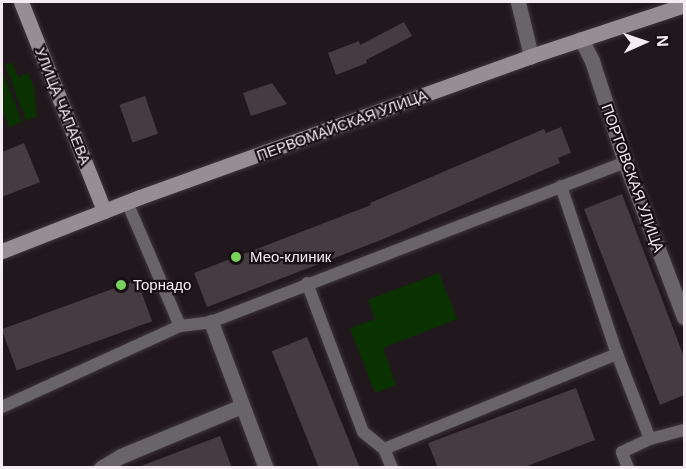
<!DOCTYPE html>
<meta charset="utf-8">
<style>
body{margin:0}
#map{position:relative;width:686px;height:469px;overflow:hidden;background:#21181d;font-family:Helvetica,sans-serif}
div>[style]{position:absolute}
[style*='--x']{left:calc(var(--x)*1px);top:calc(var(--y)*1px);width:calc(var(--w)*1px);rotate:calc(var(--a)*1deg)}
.green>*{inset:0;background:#093200}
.building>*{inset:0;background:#453b40;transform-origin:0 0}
.roads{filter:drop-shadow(0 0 2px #3e363b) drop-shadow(0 0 2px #3e363b)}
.lane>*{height:12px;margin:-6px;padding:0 6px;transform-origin:6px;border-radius:6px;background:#696467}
.street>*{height:15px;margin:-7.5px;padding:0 7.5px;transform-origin:7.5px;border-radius:7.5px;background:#696467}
.secondary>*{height:15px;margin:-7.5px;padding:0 7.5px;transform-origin:7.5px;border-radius:7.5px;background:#968e92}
.dots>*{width:16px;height:16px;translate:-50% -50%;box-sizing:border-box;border:3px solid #180f14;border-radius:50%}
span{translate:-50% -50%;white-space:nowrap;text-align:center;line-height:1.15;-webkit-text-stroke:4.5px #180f14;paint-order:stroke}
.street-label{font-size:15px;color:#f3ecf0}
.poi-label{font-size:15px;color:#f3ecf0}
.left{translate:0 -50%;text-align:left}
.frame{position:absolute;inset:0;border:3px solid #f3ecf0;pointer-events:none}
.north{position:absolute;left:614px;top:12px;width:60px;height:60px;-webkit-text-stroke:4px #180f14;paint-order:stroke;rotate:87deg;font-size:16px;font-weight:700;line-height:24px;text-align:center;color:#f3ecf0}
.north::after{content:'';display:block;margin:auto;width:21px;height:27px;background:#f3ecf0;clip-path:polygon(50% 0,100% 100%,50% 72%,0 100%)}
</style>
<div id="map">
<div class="green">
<div style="clip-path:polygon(12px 62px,18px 77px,28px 73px,34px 88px,37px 117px,26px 120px,5px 65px)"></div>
<div style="clip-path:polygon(2px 70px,22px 122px,9px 127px,2px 108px)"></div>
<div style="clip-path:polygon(439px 273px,457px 319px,383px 348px,396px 385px,375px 393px,350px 328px,375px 319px,368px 300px)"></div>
</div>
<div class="building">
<div style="clip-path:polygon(404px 22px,412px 36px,366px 60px,367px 63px,336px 75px,328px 53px,359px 41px,360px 45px)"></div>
<div style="clip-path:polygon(272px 83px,287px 104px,251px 116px,243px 93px)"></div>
<div style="left:145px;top:96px;width:40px;height:27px;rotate:71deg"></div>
<div style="clip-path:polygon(561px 127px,571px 153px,558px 158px,560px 163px,381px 240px,207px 307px,194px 273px,371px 205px,370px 203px,544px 129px,546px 133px)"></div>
<div style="clip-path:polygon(24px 143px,40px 182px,2px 197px,2px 152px)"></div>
<div style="clip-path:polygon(622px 194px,684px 357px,684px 395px,660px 405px,584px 209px)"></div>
<div style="left:137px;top:280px;width:44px;height:144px;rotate:70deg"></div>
<div style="left:307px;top:337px;width:141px;height:38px;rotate:68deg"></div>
<div style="clip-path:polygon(576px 388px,595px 440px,522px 468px,438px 468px,428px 443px)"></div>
<div style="clip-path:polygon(220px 436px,232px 468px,141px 468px,141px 466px)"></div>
</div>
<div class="roads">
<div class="lane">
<div style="--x:561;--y:186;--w:177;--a:71.6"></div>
<div style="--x:617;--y:354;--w:91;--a:68.8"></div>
<div style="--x:127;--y:202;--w:135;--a:66.9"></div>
<div style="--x:307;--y:283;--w:159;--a:69.4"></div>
<div style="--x:363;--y:432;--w:27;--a:39"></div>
<div style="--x:384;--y:449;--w:21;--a:67"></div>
<div style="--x:2;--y:407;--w:196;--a:-24.5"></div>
<div style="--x:180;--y:326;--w:31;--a:-7"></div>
<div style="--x:211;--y:322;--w:444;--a:-21.1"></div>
<div style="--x:384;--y:449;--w:252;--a:-22.2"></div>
<div style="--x:628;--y:468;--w:17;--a:-111"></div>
<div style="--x:622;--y:452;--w:31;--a:-25"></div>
<div style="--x:650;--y:439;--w:35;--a:-15"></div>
</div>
<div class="street">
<div style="--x:518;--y:2;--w:56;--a:76.5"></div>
<div style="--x:581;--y:39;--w:25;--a:63"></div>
<div style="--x:592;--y:61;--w:106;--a:71.9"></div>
<div style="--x:625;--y:162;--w:166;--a:69.2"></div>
<div style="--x:211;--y:322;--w:156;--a:69.4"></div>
<div style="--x:101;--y:468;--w:23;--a:-31"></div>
<div style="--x:121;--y:456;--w:131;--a:-22.5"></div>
</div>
<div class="secondary">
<div style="--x:21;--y:2;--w:225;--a:68.3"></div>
<div style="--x:2;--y:251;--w:148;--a:-21.4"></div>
<div style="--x:140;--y:197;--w:416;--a:-19.8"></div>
<div style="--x:531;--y:56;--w:161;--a:-18.4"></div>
</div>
</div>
<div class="dots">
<div style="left:236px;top:257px;background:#75d25b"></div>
<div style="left:121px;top:285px;background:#75d25b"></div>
</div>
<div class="street-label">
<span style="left:63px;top:106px;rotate:68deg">УЛИЦА ЧАПАЕВА</span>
<span style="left:342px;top:125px;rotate:-20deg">ПЕРВОМАЙСКАЯ УЛИЦА</span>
<span style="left:633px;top:178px;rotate:70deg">ПОРТОВСКАЯ УЛИЦА</span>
</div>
<div class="poi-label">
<span class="left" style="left:250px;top:257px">Мео-клиник</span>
<span class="left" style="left:133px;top:285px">Торнадо</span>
</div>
<div class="frame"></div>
<div class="north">N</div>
</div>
